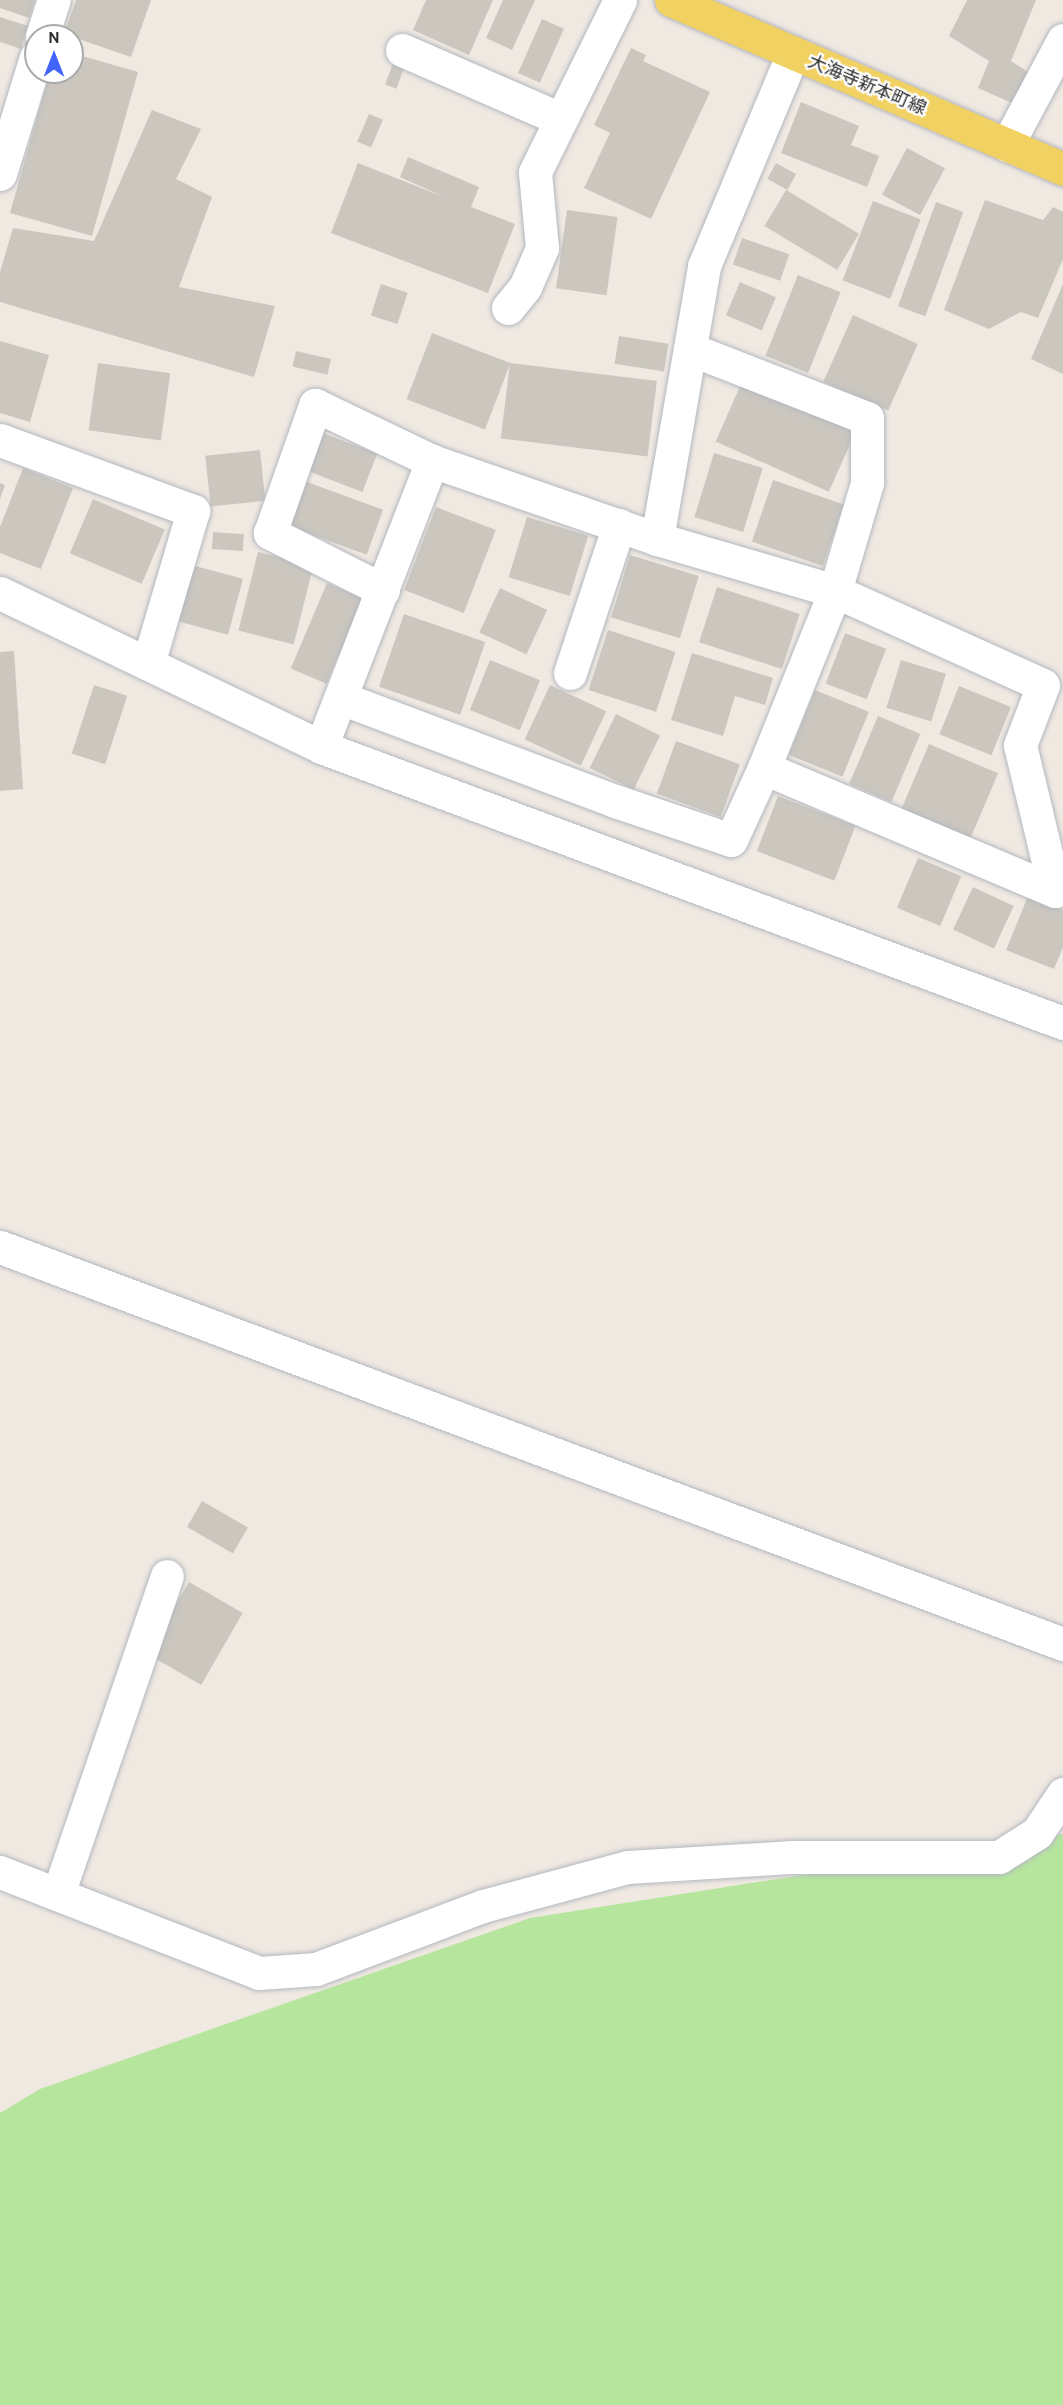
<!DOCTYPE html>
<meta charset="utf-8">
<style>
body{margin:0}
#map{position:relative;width:1063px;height:2405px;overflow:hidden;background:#efe9e1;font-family:Cabin,"Noto Sans JP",sans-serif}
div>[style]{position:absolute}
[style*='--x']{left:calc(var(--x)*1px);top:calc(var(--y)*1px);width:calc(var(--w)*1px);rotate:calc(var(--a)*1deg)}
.green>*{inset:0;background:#b6e59e}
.building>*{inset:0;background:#cbc7bf;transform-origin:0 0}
.roads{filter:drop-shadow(0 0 2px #b4b7c1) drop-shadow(0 0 2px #b4b7c1)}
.minor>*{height:33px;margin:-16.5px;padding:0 16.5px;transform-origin:16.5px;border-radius:16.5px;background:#fff}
.major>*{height:33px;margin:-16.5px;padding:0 16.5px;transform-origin:16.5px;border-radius:16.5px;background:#f2d163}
span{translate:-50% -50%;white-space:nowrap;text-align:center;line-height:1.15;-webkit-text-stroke:4.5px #fff;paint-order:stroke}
.street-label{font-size:18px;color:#2e2e2e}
.north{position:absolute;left:24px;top:24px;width:60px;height:60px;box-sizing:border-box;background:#fff;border:2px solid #ababab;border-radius:50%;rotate:0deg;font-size:16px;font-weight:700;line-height:24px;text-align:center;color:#2e2e2e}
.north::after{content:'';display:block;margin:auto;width:21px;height:27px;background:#4264fb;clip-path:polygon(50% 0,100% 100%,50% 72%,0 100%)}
</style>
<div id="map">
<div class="green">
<div style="clip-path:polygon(1063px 1834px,1063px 2405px,0 2405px,0 2113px,40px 2089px,530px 1918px)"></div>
</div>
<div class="building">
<div style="clip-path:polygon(0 0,35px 0,29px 18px,0 8px)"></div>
<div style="clip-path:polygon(76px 0,151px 0,131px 57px,64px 34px)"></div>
<div style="clip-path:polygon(426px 0,493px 0,469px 55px,413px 30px)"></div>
<div style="clip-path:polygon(503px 0,535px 0,512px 50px,486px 38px)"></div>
<div style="clip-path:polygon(967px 0,1036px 0,1011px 61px,1028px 72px,1012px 103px,978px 88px,989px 61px,949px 36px)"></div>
<div style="clip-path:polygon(0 17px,28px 26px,21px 49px,0 42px)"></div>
<div style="left:542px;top:19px;width:24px;height:59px;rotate:24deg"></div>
<div style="clip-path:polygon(631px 48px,646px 55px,643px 61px,710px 92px,651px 219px,584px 188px,610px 133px,594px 125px)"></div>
<div style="clip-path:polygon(72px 53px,138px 72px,92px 236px,10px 213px,50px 72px,72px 72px)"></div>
<div style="left:393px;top:63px;width:12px;height:23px;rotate:20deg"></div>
<div style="clip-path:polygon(801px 102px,859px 126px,851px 145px,879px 156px,867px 187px,781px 153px)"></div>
<div style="clip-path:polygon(152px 110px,201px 129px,176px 179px,212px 197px,179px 287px,275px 306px,254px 377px,0 302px,0 272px,13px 228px,94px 241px)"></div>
<div style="left:369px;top:114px;width:15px;height:30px;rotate:23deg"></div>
<div style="left:907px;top:148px;width:43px;height:53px;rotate:28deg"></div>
<div style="clip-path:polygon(408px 157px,479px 187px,471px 207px,515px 224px,488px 293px,331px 233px,358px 163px,444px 197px,400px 177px)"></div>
<div style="left:776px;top:163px;width:23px;height:18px;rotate:29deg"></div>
<div style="left:786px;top:190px;width:85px;height:42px;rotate:31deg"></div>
<div style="clip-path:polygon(985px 200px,1043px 220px,1053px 207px,1063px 212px,1063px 259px,1038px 318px,1021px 312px,989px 329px,944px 310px)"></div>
<div style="left:873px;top:201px;width:51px;height:85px;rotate:21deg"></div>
<div style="left:936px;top:202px;width:29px;height:111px;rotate:20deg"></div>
<div style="left:567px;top:210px;width:51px;height:79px;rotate:8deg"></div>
<div style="left:742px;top:238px;width:50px;height:28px;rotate:19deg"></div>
<div style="left:798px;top:275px;width:46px;height:87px;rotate:22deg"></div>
<div style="left:740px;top:282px;width:39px;height:36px;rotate:23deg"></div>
<div style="left:381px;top:284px;width:28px;height:33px;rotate:18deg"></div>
<div style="clip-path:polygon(1063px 284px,1063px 374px,1031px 359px)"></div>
<div style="left:853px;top:315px;width:71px;height:73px;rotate:24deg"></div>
<div style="left:432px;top:333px;width:84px;height:71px;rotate:21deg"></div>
<div style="left:619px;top:336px;width:50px;height:28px;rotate:9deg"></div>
<div style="clip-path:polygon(0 341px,49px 355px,30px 422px,0 413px)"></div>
<div style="left:296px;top:351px;width:36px;height:16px;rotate:13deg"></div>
<div style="left:98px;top:363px;width:73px;height:68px;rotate:8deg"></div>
<div style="left:510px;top:363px;width:148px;height:76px;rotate:7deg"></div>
<div style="left:742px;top:382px;width:124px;height:65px;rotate:24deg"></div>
<div style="left:323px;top:433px;width:58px;height:41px;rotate:21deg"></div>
<div style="left:260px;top:450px;width:51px;height:55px;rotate:84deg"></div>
<div style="left:714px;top:453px;width:51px;height:67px;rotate:17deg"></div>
<div style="clip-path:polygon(23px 468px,73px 488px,41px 569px,0 553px,0 527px)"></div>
<div style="left:773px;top:480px;width:75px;height:65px;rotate:19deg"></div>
<div style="left:307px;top:482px;width:81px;height:48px;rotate:20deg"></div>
<div style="clip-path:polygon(0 483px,5px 485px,0 499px)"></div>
<div style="left:93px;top:499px;width:78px;height:59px;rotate:23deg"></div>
<div style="left:436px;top:507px;width:64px;height:89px;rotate:21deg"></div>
<div style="left:527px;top:517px;width:64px;height:63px;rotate:17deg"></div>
<div style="left:213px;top:532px;width:31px;height:17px;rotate:4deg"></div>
<div style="left:258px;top:552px;width:57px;height:81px;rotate:14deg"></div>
<div style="left:630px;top:555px;width:72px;height:65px;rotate:17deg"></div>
<div style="left:188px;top:564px;width:57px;height:58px;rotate:15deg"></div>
<div style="left:327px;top:583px;width:39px;height:93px;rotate:23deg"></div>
<div style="left:717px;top:587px;width:87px;height:58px;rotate:18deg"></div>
<div style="left:500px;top:588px;width:52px;height:49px;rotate:25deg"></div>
<div style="left:404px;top:614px;width:86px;height:77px;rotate:19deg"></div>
<div style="left:608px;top:630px;width:71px;height:63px;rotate:18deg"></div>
<div style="left:845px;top:633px;width:44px;height:54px;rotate:21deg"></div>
<div style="clip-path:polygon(14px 651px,23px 789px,0 791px,0 652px)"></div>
<div style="clip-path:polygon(692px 653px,773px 678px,765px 705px,735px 696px,723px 736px,671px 720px)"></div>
<div style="left:490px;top:660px;width:54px;height:54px;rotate:22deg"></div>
<div style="left:901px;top:660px;width:47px;height:50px;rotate:17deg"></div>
<div style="left:94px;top:685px;width:35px;height:72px;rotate:18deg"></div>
<div style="left:550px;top:685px;width:62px;height:60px;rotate:25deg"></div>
<div style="left:959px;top:686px;width:56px;height:52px;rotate:22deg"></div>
<div style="left:815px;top:690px;width:58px;height:70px;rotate:22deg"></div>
<div style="left:616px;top:714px;width:49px;height:60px;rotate:26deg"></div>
<div style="left:878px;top:716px;width:46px;height:74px;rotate:23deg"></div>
<div style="left:676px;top:741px;width:68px;height:56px;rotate:20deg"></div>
<div style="left:929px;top:744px;width:75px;height:71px;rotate:23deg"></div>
<div style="left:778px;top:796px;width:83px;height:59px;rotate:21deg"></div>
<div style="left:918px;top:858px;width:47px;height:54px;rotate:23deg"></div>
<div style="left:973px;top:887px;width:45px;height:47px;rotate:25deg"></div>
<div style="clip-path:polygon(1028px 896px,1063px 910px,1063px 947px,1054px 969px,1006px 950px)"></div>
<div style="left:202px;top:1501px;width:53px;height:30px;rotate:30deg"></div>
<div style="left:189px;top:1582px;width:62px;height:83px;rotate:30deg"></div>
</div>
<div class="roads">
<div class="minor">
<div style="--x:42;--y:36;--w:38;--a:-72"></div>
<div style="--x:402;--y:50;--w:173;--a:23.5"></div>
<div style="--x:1007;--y:145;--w:119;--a:-61.9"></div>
<div style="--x:0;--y:174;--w:122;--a:-72.9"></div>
<div style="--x:508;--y:308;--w:27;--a:-51"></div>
<div style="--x:525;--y:287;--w:43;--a:-66.4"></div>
<div style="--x:542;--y:248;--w:76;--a:-95.3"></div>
<div style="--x:535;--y:172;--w:192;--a:-63.7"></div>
<div style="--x:690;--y:349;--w:190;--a:21.3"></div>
<div style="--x:867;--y:418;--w:65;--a:90"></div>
<div style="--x:867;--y:483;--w:113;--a:106.5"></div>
<div style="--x:835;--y:591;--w:191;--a:111.9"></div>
<div style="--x:0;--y:440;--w:206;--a:20.2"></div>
<div style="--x:193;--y:511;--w:159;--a:106.4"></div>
<div style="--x:383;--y:590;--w:127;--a:-153.2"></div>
<div style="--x:270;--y:533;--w:136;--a:-70.6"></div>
<div style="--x:315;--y:405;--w:130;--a:25.6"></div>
<div style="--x:0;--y:593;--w:356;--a:25.6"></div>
<div style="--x:321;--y:747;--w:792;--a:20.4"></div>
<div style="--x:570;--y:673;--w:156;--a:-71.7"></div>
<div style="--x:341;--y:698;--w:293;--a:20.6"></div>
<div style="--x:615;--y:801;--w:122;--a:18.6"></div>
<div style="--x:731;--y:840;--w:79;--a:-65.4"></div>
<div style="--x:764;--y:768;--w:316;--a:22.9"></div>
<div style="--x:1055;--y:891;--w:150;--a:-103.5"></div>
<div style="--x:1020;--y:745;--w:64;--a:-69"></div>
<div style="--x:1043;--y:685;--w:228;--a:-155.7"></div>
<div style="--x:835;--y:591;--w:185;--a:-163.7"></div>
<div style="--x:321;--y:747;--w:307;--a:-68.8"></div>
<div style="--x:432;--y:461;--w:238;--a:19.1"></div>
<div style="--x:657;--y:539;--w:277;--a:-80.2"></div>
<div style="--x:704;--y:266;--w:231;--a:-67.3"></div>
<div style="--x:0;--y:1247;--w:1135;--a:20.48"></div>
<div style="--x:0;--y:1872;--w:278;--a:21.3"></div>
<div style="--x:259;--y:1973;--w:57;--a:-4"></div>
<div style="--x:316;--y:1969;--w:178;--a:-20.7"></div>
<div style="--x:483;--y:1906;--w:150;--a:-15.1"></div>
<div style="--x:628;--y:1867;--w:162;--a:-3.5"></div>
<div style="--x:790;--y:1857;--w:209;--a:0"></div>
<div style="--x:999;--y:1857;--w:45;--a:-32.3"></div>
<div style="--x:1037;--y:1833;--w:47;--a:-56.3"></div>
<div style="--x:58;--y:1894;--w:336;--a:-71.1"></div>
</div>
<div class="major">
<div style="--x:671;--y:0;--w:427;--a:23.3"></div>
</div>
</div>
<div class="street-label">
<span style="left:867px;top:85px;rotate:23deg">大海寺新本町線</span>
</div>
<div class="north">N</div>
</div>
